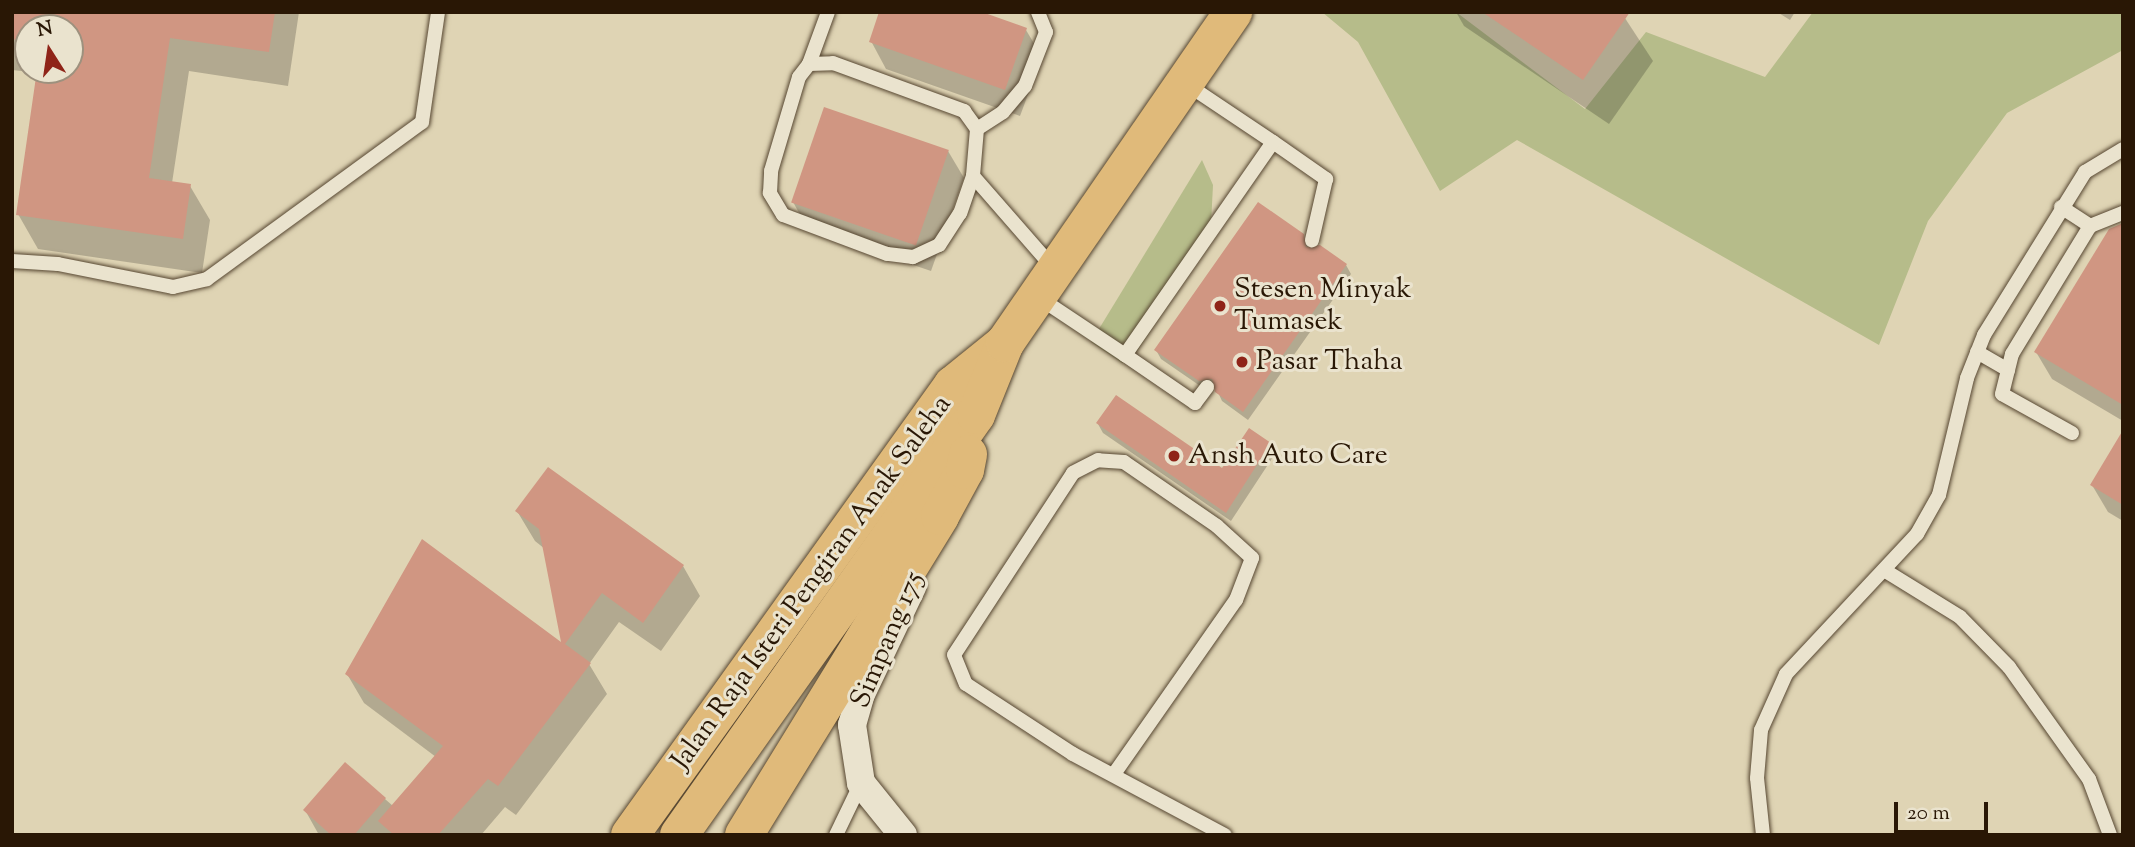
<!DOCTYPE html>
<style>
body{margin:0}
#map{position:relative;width:2135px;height:847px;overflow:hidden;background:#dfd4b4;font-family:"Sorts Mill Goudy",serif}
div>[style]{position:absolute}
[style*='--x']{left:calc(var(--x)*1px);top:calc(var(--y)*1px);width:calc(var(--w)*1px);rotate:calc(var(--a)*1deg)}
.green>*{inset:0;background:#b6bc8a}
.shadow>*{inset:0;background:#0003}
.building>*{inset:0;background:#d09682;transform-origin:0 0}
.roads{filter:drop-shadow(0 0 2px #564631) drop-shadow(0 0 2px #564631)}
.lane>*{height:14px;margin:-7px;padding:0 7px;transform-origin:7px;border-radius:7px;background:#eae3ce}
.street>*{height:28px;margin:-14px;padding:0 14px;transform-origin:14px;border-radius:14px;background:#eae3ce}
.primary>*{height:38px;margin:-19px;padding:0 19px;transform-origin:19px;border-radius:19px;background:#e0ba7a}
.dots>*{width:19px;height:19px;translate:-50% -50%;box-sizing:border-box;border:4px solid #eae3ce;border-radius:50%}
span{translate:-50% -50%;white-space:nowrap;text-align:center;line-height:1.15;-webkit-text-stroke:6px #eae3ce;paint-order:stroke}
.poi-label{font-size:28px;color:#291705}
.left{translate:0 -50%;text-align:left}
.street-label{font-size:28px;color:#291705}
.frame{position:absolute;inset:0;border:14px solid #291705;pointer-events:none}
.north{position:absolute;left:14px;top:14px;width:70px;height:70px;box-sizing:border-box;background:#eae3ce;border:2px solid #9d917e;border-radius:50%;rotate:348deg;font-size:19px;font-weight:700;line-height:28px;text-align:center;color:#291705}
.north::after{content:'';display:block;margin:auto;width:24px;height:32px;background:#8f2418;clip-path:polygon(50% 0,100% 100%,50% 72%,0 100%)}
.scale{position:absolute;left:1894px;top:802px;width:94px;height:32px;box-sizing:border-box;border:4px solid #291705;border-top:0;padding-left:9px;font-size:21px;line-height:24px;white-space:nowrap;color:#291705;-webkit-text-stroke:5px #eae3ce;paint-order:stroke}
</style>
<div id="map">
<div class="green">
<div style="clip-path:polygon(1322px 12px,1456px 12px,1585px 109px,1646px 32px,1765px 77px,1813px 12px,2123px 12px,2123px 50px,2007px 113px,1928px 221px,1879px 345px,1517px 140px,1440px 191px,1358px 42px)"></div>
<div style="clip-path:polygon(1202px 160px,1213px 185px,1210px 243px,1131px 360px,1122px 363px,1091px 342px)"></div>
</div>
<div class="shadow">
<div style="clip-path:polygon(evenodd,12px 12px,299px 12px,288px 86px,189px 71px,172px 183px,190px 186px,210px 220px,202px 273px,38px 249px,18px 214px,39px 73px,12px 70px,12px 12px,28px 28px,70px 28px,70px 70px,28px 70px,28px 28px)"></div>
<div style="clip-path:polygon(1456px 12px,1621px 12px,1653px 61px,1609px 124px,1464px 26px)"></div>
<div style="clip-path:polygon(1777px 12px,1795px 12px,1790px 20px)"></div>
<div style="clip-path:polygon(1026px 30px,1042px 57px,1020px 116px,886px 69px,871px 41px)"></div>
<div style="clip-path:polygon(948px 151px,964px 178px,931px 271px,808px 229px,793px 202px)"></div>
<div style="clip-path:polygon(1302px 235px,1309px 249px,1346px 265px,1351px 274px,1248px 420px,1222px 401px,1216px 388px,1206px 390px,1161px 359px,1156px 350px)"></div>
<div style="clip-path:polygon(2123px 240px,2123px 421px,2052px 379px,2036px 352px)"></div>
<div style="clip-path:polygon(1098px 424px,1223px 471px,1270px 445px,1275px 454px,1231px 521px,1103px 433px)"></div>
<div style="clip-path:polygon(2123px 467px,2123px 521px,2108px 512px,2092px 485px)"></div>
<div style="clip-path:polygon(517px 511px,683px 566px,700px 596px,661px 651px,619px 622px,589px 664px,607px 694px,516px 815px,505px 807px,481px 835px,319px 835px,305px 810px,345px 764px,393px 806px,436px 757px,364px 703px,347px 674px,564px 646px,545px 549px,535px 541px)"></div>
</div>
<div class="building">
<div style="clip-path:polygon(12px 12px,275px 12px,269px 52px,170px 38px,149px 178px,191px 184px,183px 239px,16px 215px,37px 70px,70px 70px,70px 28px,28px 28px,28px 41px,12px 39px)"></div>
<div style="clip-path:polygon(879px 12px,982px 12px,1027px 28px,1005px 90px,869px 42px)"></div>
<div style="clip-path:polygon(1482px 12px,1630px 12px,1583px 80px)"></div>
<div style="left:824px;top:107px;width:132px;height:101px;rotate:19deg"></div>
<div style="clip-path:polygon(1258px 202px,1304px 234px,1306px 247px,1320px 245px,1347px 264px,1243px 412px,1215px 392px,1212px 379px,1199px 381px,1154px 350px)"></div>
<div style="clip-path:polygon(2123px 223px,2123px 405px,2034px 352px,2109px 229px)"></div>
<div style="clip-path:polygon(1116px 395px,1222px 468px,1249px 428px,1271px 443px,1226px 513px,1096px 423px)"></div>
<div style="clip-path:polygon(2123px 430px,2123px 505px,2090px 485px)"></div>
<div style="clip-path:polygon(548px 467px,684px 565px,643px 623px,602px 593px,565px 644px,591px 663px,498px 786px,488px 779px,438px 835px,394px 835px,378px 821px,443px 746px,345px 674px,422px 539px,561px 642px,539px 529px,515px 511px)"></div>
<div style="clip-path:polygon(345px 762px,386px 798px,354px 835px,331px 835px,303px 810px)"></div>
</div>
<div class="roads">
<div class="lane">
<div style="--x:833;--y:63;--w:140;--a:20.1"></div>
<div style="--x:964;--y:111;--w:22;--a:54"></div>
<div style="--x:977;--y:129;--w:47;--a:94.9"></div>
<div style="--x:973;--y:176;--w:39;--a:109"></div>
<div style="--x:960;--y:213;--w:38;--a:123"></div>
<div style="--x:939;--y:245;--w:29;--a:155"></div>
<div style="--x:913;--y:257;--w:26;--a:-173"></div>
<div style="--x:887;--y:254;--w:111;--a:-159.4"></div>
<div style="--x:783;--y:215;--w:26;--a:-121"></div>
<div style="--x:770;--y:193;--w:22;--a:-87"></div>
<div style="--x:771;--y:171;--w:98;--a:-73.4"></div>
<div style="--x:799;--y:77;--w:16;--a:-52"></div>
<div style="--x:809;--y:64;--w:24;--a:-2"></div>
<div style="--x:809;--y:64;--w:55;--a:-69.9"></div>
<div style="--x:977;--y:129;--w:31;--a:-33"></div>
<div style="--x:1003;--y:112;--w:34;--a:-50"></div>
<div style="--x:1025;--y:86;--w:58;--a:-68.7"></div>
<div style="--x:1046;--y:32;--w:22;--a:-112"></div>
<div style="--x:1273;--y:142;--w:65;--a:34.9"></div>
<div style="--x:1326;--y:179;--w:63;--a:102.9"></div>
<div style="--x:973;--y:176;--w:125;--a:48.9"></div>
<div style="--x:2061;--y:207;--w:35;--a:33"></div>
<div style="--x:12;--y:261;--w:46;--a:3.7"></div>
<div style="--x:58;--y:264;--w:117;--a:11.3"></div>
<div style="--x:173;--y:287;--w:35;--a:-13"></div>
<div style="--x:207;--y:279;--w:266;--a:-36.1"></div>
<div style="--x:422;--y:122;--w:111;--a:-81.7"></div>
<div style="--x:1038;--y:297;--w:105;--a:33.7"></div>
<div style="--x:1125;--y:355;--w:259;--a:-55.2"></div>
<div style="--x:1273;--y:142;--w:106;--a:-146.2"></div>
<div style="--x:1977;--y:352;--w:36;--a:30"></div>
<div style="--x:1125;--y:355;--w:85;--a:34.4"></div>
<div style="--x:1195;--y:403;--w:20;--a:-53"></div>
<div style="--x:2072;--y:433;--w:80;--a:-150.9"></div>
<div style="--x:2002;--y:394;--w:41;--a:-76"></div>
<div style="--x:2012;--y:354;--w:150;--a:-58.6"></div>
<div style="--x:2090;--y:226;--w:35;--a:-22"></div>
<div style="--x:1884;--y:570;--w:89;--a:31.7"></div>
<div style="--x:1960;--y:617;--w:70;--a:45.6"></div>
<div style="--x:2009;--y:667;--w:138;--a:54.5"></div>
<div style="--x:2089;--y:779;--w:60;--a:69.4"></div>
<div style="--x:1114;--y:774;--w:213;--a:-55"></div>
<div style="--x:1236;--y:600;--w:45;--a:-69.1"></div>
<div style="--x:1252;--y:558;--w:47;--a:-137.6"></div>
<div style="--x:1217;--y:526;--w:113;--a:-145.5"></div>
<div style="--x:1124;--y:462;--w:26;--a:-176"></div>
<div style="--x:1098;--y:460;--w:28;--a:153"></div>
<div style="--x:1073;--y:473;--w:217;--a:123.2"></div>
<div style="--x:954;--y:655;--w:31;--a:68"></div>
<div style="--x:966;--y:684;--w:128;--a:33.2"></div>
<div style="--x:1073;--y:754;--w:172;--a:28.1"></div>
<div style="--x:836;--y:835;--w:58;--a:-64.3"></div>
<div style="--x:1763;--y:835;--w:57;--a:-96"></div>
<div style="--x:1757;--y:778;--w:48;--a:-85.2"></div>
<div style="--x:1761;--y:730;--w:61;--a:-65.9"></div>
<div style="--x:1786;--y:674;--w:192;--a:-46.9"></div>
<div style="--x:1917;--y:534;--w:45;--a:-60.6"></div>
<div style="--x:1939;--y:495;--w:120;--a:-76.5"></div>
<div style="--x:1967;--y:378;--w:46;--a:-68.4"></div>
<div style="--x:1984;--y:335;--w:192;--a:-58.2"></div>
<div style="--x:2085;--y:172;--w:44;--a:-31.2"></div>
</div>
<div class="street">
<div style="--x:903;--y:835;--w:67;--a:-128.9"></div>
<div style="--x:861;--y:783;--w:59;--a:-98.8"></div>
<div style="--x:852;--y:725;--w:32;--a:-74"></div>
<div style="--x:861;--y:694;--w:119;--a:-64.5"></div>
</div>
<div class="primary">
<div style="--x:630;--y:835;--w:554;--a:-54.33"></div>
<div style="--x:953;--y:385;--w:67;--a:-38.9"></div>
<div style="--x:679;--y:835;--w:514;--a:-54.73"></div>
<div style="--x:976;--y:415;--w:78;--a:-68.1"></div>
<div style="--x:1005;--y:343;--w:402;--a:-55.4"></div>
<div style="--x:744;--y:835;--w:374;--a:-58.4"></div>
<div style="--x:940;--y:516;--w:52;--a:-61.5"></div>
<div style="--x:965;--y:470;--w:16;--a:-79"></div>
</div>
</div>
<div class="dots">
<div style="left:1220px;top:306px;background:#8f2418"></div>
<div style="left:1242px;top:362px;background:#8f2418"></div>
<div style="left:1174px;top:456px;background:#8f2418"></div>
</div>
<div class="poi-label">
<span class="left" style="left:1234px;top:306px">Stesen Minyak<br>Tumasek</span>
<span class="left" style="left:1256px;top:362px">Pasar Thaha</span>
<span class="left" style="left:1188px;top:456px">Ansh Auto Care</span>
</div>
<div class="street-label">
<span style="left:812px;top:583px;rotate:-54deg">Jalan Raja Isteri Pengiran Anak Saleha</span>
<span style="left:888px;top:640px;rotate:-67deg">Simpang 175</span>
</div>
<div class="frame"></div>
<div class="north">N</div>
<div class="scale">20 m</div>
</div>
